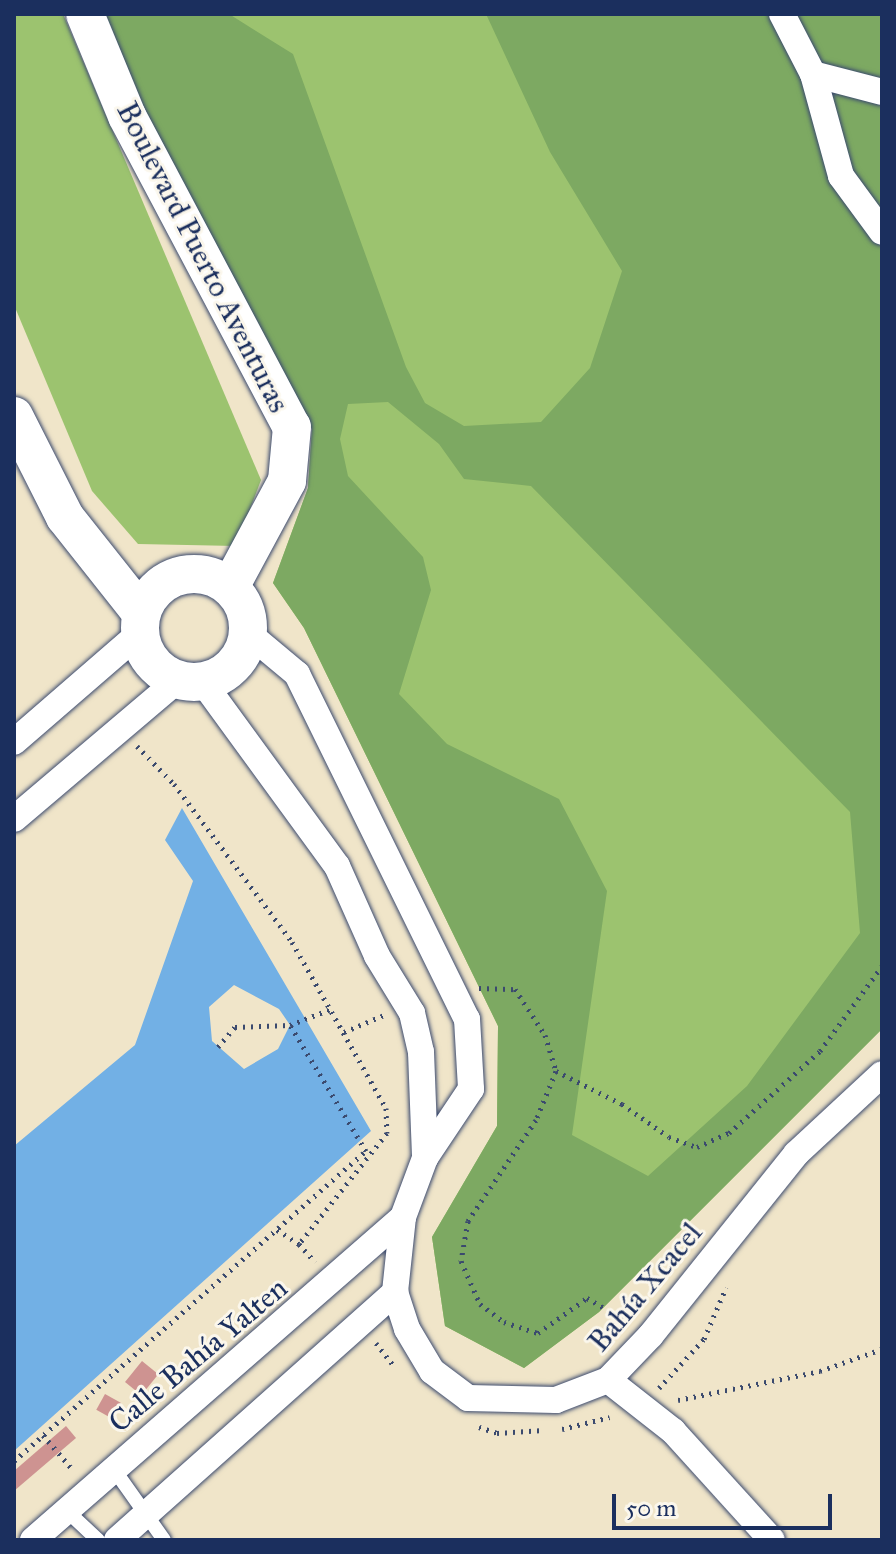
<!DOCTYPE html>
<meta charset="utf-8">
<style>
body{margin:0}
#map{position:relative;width:896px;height:1554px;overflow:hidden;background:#f0e5c9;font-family:"IM FELL Great Primer",serif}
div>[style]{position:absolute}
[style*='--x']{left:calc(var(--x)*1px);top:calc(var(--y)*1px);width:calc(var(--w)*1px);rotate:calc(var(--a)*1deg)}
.green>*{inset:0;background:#9cc36f}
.forest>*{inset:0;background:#7da962}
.water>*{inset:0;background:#72b0e5}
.building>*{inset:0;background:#ce9391;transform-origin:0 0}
.path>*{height:5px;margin-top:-2.5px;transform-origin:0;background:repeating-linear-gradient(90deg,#3b4a6e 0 2px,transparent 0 8px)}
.roads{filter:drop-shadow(0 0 2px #3b4a6e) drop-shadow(0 0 2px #3b4a6e)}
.lane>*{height:14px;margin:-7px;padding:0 7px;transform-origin:7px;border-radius:7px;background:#fff}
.street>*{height:26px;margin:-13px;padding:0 13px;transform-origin:13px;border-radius:13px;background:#fff}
.secondary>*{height:38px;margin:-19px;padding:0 19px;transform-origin:19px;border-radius:19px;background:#fff}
.secondary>.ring{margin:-19px;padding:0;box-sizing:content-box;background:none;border:38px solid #fff;border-radius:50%}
span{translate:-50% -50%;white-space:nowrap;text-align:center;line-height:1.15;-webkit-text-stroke:6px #fbf7ec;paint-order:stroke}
.street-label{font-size:30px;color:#1b2f5e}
.frame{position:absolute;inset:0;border:16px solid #1b2f5e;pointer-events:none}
.scale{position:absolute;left:612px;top:1494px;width:220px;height:36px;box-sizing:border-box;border:4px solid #1b2f5e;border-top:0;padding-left:10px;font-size:24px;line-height:28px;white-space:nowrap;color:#1b2f5e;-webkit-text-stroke:6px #fbf7ec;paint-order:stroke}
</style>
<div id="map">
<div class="green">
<div style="clip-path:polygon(14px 14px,63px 14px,261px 480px,236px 546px,138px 544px,92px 491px,14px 305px)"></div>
<div style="clip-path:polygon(102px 14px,540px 14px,882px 677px,882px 1029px,599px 1312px,524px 1368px,445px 1326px,432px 1237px,497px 1126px,498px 1026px,304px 628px,273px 583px,308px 488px,312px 429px,132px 91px)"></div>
</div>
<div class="forest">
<div style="clip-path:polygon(evenodd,102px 14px,229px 14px,293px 54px,406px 367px,425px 403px,464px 426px,541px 422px,590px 368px,622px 271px,550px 152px,486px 14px,882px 14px,882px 1029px,599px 1312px,524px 1368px,445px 1326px,432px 1237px,497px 1126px,498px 1026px,304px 628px,273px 583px,308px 488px,312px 429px,132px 91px,102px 14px,388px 402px,439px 444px,464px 479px,531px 486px,850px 812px,860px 933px,747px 1086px,648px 1176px,572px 1135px,607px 891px,559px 799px,447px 744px,399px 694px,431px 590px,423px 557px,348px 476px,340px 439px,348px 404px,388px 402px)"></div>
</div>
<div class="water">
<div style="clip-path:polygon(evenodd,182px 808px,371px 1131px,14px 1451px,14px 1146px,135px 1045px,193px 881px,165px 840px,182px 808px,234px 985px,279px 1009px,290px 1025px,278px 1049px,244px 1069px,212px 1041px,209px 1007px,234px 985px)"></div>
</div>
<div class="building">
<div style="left:142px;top:1361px;width:21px;height:27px;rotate:39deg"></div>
<div style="left:105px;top:1394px;width:18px;height:18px;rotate:29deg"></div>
<div style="clip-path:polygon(66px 1426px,76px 1438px,14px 1491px,14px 1471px)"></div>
</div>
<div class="path">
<div style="--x:137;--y:746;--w:53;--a:45.8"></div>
<div style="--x:174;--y:784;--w:197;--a:53.2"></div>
<div style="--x:292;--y:942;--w:191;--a:60.5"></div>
<div style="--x:386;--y:1108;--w:25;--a:88"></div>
<div style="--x:387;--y:1133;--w:142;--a:128.4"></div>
<div style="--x:299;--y:1244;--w:31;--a:-147"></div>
<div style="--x:479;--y:988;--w:36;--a:2"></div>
<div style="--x:515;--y:989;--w:55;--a:56.9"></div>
<div style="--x:545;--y:1035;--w:38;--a:73"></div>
<div style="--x:556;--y:1071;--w:53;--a:112.2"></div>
<div style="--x:536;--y:1120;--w:122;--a:124"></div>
<div style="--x:468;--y:1221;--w:41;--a:99.9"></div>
<div style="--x:461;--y:1261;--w:47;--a:66.2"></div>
<div style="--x:480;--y:1304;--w:30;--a:37"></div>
<div style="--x:504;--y:1322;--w:36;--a:18"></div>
<div style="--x:538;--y:1333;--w:60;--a:-35.5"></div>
<div style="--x:587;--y:1298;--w:45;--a:30.5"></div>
<div style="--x:344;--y:1032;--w:43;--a:-23"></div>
<div style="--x:218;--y:1047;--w:26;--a:-50"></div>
<div style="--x:235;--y:1027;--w:55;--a:-2.1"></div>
<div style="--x:556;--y:1071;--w:74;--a:26.6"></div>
<div style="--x:622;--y:1104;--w:57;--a:35.1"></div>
<div style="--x:669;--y:1137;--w:30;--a:20"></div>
<div style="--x:697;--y:1147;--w:35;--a:-24"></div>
<div style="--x:729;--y:1133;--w:122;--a:-42"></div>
<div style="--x:820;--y:1051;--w:105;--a:-53.9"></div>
<div style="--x:299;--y:1244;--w:24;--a:48"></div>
<div style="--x:376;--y:1343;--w:31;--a:52"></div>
<div style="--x:659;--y:1388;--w:67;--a:-47.4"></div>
<div style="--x:704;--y:1339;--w:56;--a:-66.7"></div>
<div style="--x:678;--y:1400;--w:145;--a:-11.5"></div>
<div style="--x:820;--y:1371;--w:66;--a:-19.5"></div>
<div style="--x:479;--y:1427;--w:19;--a:18"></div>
<div style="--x:497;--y:1433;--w:47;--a:-3.7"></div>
<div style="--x:562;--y:1429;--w:49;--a:-14"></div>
<div style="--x:43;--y:1435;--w:46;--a:49.4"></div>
<div style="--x:14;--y:1461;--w:469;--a:-41.4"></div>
<div style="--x:366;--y:1151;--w:147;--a:-121.1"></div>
<div style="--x:290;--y:1025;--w:44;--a:-21.3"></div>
</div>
<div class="roads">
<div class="lane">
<div style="--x:113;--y:1468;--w:88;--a:54.7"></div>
<div style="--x:66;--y:1510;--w:44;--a:43.2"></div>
</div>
<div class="street">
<div style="--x:782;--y:14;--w:68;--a:62.7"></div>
<div style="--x:813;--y:74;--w:106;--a:74.6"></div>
<div style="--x:841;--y:176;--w:69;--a:53.8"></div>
<div style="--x:813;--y:74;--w:71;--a:14.6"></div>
<div style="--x:248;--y:633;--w:64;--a:39.9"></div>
<div style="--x:297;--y:674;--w:385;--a:63.8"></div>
<div style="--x:467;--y:1019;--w:70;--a:86.7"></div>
<div style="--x:471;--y:1089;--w:83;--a:123.7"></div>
<div style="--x:425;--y:1158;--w:63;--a:110.4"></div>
<div style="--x:403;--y:1217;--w:75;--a:96.1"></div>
<div style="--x:395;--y:1292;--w:39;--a:72"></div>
<div style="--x:407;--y:1329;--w:49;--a:59.2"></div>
<div style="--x:432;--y:1371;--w:45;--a:36.9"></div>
<div style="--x:468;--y:1398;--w:88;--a:1.3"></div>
<div style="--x:556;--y:1400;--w:56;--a:-21"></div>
<div style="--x:608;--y:1380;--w:62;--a:-46.3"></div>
<div style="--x:651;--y:1335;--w:232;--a:-51.3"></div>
<div style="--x:796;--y:1154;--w:117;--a:-42.9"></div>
<div style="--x:202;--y:681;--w:229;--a:53.9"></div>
<div style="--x:337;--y:866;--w:98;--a:66"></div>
<div style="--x:377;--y:956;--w:67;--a:58.4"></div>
<div style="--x:412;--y:1013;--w:40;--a:77"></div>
<div style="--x:421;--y:1052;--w:106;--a:87.8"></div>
<div style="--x:14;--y:742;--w:167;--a:-40.9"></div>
<div style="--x:14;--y:819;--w:215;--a:-40.3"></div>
<div style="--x:608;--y:1380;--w:83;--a:38.1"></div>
<div style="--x:673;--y:1431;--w:147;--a:47.8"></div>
<div style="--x:33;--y:1540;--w:491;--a:-41.1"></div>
<div style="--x:117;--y:1540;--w:373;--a:-41.7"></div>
</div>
<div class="secondary">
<div style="--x:85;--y:14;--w:110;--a:67.6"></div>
<div style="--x:127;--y:116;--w:352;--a:62.1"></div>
<div style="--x:292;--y:427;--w:54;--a:95.3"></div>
<div style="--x:287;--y:481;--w:120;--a:118.3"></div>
<div style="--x:14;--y:416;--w:113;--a:63.2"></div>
<div style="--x:65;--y:517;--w:122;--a:51.6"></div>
<div class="ring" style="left:140px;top:574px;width:70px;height:70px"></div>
</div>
</div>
<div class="street-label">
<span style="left:203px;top:257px;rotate:63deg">Boulevard Puerto Aventuras</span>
<span style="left:645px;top:1287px;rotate:-50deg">Bahía Xcacel</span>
<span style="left:198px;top:1355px;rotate:-40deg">Calle Bahía Yalten</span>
</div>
<div class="frame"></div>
<div class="scale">50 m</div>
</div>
